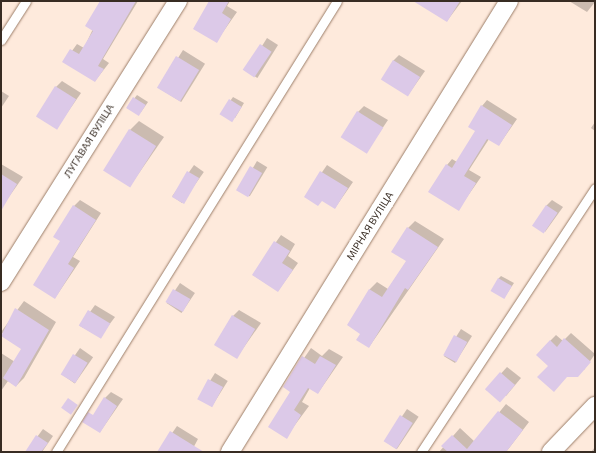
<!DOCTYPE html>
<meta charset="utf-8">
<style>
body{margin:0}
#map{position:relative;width:596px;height:453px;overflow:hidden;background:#feeadc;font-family:Commissioner,sans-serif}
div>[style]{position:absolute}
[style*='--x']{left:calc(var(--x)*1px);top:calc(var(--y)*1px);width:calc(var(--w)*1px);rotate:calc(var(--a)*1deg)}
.shadow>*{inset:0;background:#0003;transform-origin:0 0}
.building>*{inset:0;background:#dcc9e8;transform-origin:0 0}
.roads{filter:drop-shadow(0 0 1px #9c7e69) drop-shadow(0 0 1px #9c7e69)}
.service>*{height:9px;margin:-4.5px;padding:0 4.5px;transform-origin:4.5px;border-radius:4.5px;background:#fff}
.minor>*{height:18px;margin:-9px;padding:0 9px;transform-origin:9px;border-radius:9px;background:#fff}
span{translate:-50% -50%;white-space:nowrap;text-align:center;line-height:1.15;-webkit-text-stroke:4px #fff;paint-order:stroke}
.street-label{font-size:10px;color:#382c23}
.frame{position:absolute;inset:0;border:2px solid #382c23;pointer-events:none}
</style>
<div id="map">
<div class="shadow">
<div style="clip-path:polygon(106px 1px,138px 1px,103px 59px,109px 63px,95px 81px,64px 62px,77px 44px,84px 48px)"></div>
<div style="clip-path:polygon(210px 1px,230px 1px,227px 6px,237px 12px,216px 42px)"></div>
<div style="clip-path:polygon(424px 1px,462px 1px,447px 21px)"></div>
<div style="clip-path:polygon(569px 1px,595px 1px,595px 2px,587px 12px)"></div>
<div style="left:267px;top:38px;width:13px;height:39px;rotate:32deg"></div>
<div style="left:183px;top:50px;width:26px;height:45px;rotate:32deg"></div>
<div style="clip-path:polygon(399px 55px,425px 71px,408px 95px,393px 61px)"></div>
<div style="clip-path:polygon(62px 81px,81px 93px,56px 129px,56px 87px)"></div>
<div style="clip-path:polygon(1px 91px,9px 96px,1px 108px)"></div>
<div style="clip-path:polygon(137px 95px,148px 102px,141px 112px,127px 108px)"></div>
<div style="clip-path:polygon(233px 97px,244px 103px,235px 118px,221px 114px)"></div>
<div style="clip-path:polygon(487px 100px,517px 119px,499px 145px,489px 139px,469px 170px,481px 177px,458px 210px,447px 165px,452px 159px,457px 162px,476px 131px,482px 106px)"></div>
<div style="clip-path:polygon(364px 106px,388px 120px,367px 151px,358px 112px)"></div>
<div style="clip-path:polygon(139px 121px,164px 137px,130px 186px,130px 130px)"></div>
<div style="clip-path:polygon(595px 122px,595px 131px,591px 128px)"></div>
<div style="left:257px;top:161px;width:12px;height:34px;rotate:31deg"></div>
<div style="clip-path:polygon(1px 164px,23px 177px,1px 208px)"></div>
<div style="left:194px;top:165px;width:12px;height:38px;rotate:35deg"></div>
<div style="clip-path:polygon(327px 165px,353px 182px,335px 208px,323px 200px,305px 197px)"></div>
<div style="clip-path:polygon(80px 200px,101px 213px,73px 257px,80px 261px,55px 298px,74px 206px)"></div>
<div style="clip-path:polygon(552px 200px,563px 207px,545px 232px,546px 206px)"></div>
<div style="clip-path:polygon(415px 221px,444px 239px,369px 347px,362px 333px,348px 325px,370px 289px,377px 282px,388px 289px,407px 261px,408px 228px)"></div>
<div style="clip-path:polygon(281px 235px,295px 244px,288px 256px,298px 263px,278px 291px,253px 275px)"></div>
<div style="clip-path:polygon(501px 276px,514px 283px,504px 298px,498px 279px)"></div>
<div style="left:180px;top:283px;width:18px;height:24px;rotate:34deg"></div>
<div style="clip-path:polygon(24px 301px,56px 322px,24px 378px,16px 386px,8px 381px,1px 391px,1px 353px,15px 362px,23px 349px,1px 332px)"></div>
<div style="clip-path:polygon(95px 305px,115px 317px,100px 337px,80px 326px)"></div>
<div style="clip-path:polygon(239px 310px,261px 323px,237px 357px,233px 316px)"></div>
<div style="left:461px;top:329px;width:13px;height:32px;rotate:32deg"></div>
<div style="clip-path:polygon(571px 333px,595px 354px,584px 370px,549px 366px,550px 341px,556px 335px,563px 341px)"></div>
<div style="left:80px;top:348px;width:16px;height:32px;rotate:35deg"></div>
<div style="clip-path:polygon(311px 348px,322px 356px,329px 349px,343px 357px,318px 393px,310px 388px,302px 402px,309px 406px,286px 437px,291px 391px,284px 387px)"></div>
<div style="clip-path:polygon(507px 367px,521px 378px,506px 396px,486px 390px)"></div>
<div style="left:215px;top:373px;width:15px;height:30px;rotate:32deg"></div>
<div style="clip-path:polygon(111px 392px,123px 399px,100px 432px,105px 398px)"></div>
<div style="clip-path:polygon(506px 404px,529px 422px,506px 452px,439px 452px,460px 428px,475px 442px)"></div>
<div style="left:407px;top:409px;width:14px;height:39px;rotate:34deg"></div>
<div style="clip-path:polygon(177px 426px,198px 439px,191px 452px,159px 452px)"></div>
<div style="clip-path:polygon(43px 429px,53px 436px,42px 452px,26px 452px)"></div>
<div style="clip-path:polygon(595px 447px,595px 452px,591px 452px)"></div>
</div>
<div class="building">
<div style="clip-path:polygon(100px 1px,136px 1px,98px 66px,104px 69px,95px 82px,62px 62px,70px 49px,79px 54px,93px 31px,85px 26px)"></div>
<div style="clip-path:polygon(209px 1px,229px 1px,222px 13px,231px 19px,217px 43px,193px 29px)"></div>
<div style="clip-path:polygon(413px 1px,460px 1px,447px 22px)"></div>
<div style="left:260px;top:44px;width:14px;height:31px;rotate:34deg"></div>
<div style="left:176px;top:56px;width:27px;height:37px;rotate:31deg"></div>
<div style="left:393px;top:60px;width:32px;height:23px;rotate:32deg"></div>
<div style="left:55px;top:86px;width:25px;height:36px;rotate:32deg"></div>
<div style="left:133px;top:97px;width:15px;height:13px;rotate:32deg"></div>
<div style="left:229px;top:99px;width:15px;height:18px;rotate:32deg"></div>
<div style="clip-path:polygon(481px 105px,512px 125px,499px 146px,487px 139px,464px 176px,476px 183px,459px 211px,428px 192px,446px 164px,452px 168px,475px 131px,468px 127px)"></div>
<div style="left:357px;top:111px;width:31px;height:31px;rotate:32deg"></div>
<div style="left:129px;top:129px;width:32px;height:49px;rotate:32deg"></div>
<div style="left:250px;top:166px;width:14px;height:28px;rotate:30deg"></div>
<div style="left:187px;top:171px;width:14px;height:30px;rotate:30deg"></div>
<div style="clip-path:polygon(320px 171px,348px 188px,335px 209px,322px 201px,318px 206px,304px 197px)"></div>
<div style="clip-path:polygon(1px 174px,17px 184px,1px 211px)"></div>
<div style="clip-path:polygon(73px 205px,96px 220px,68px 264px,74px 268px,55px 299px,33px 285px,60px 241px,53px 237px)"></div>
<div style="left:546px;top:205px;width:14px;height:25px;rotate:34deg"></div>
<div style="clip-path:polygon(407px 227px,438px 247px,408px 290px,405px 288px,369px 348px,356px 340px,360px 334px,347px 325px,369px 289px,382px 297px,406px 261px,391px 252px)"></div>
<div style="clip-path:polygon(274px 241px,290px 251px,282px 263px,293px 270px,278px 292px,252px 275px)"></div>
<div style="left:498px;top:278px;width:16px;height:15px;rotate:30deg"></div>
<div style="left:173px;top:289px;width:20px;height:15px;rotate:30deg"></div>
<div style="clip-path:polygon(15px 308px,49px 330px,16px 387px,3px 378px,21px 349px,1px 336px)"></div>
<div style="left:88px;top:310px;width:26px;height:18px;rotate:31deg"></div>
<div style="left:232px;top:315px;width:27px;height:35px;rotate:31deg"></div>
<div style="left:454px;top:335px;width:15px;height:23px;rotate:28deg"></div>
<div style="clip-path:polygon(564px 338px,591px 362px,578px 377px,567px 377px,554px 392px,537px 377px,548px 366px,536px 355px,550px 340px,557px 347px)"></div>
<div style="left:73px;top:354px;width:17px;height:24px;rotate:31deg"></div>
<div style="clip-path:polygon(302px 356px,315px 364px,320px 356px,336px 365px,318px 394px,308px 388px,294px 410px,301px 415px,287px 439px,268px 427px,290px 392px,283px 387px)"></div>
<div style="left:500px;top:372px;width:20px;height:23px;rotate:41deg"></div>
<div style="left:208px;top:379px;width:17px;height:23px;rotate:28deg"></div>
<div style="clip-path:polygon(104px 397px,117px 406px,100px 433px,82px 422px,88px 412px,93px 415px)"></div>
<div style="left:68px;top:398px;width:12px;height:12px;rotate:35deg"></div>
<div style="clip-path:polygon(498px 411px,523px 430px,506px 452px,448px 452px,441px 446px,452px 435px,467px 449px)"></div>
<div style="left:400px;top:415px;width:15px;height:31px;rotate:32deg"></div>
<div style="clip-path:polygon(170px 431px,204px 452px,157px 452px)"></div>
<div style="clip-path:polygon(36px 435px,48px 443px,41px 452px,25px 452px)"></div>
</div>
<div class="roads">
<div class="service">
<div style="--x:1;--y:40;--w:46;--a:-57.3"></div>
<div style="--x:56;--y:452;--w:531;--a:-58.07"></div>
<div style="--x:421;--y:452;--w:316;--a:-56.6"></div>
</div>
<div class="minor">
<div style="--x:1;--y:282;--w:332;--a:-57.8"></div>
<div style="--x:230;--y:452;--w:530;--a:-58.26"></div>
<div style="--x:551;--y:452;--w:64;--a:-46.3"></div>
</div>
</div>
<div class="street-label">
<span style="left:89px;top:141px;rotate:-58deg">ЛУГАВАЯ ВУЛІЦА</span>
<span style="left:370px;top:226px;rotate:-58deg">МІРНАЯ ВУЛІЦА</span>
</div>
<div class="frame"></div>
</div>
